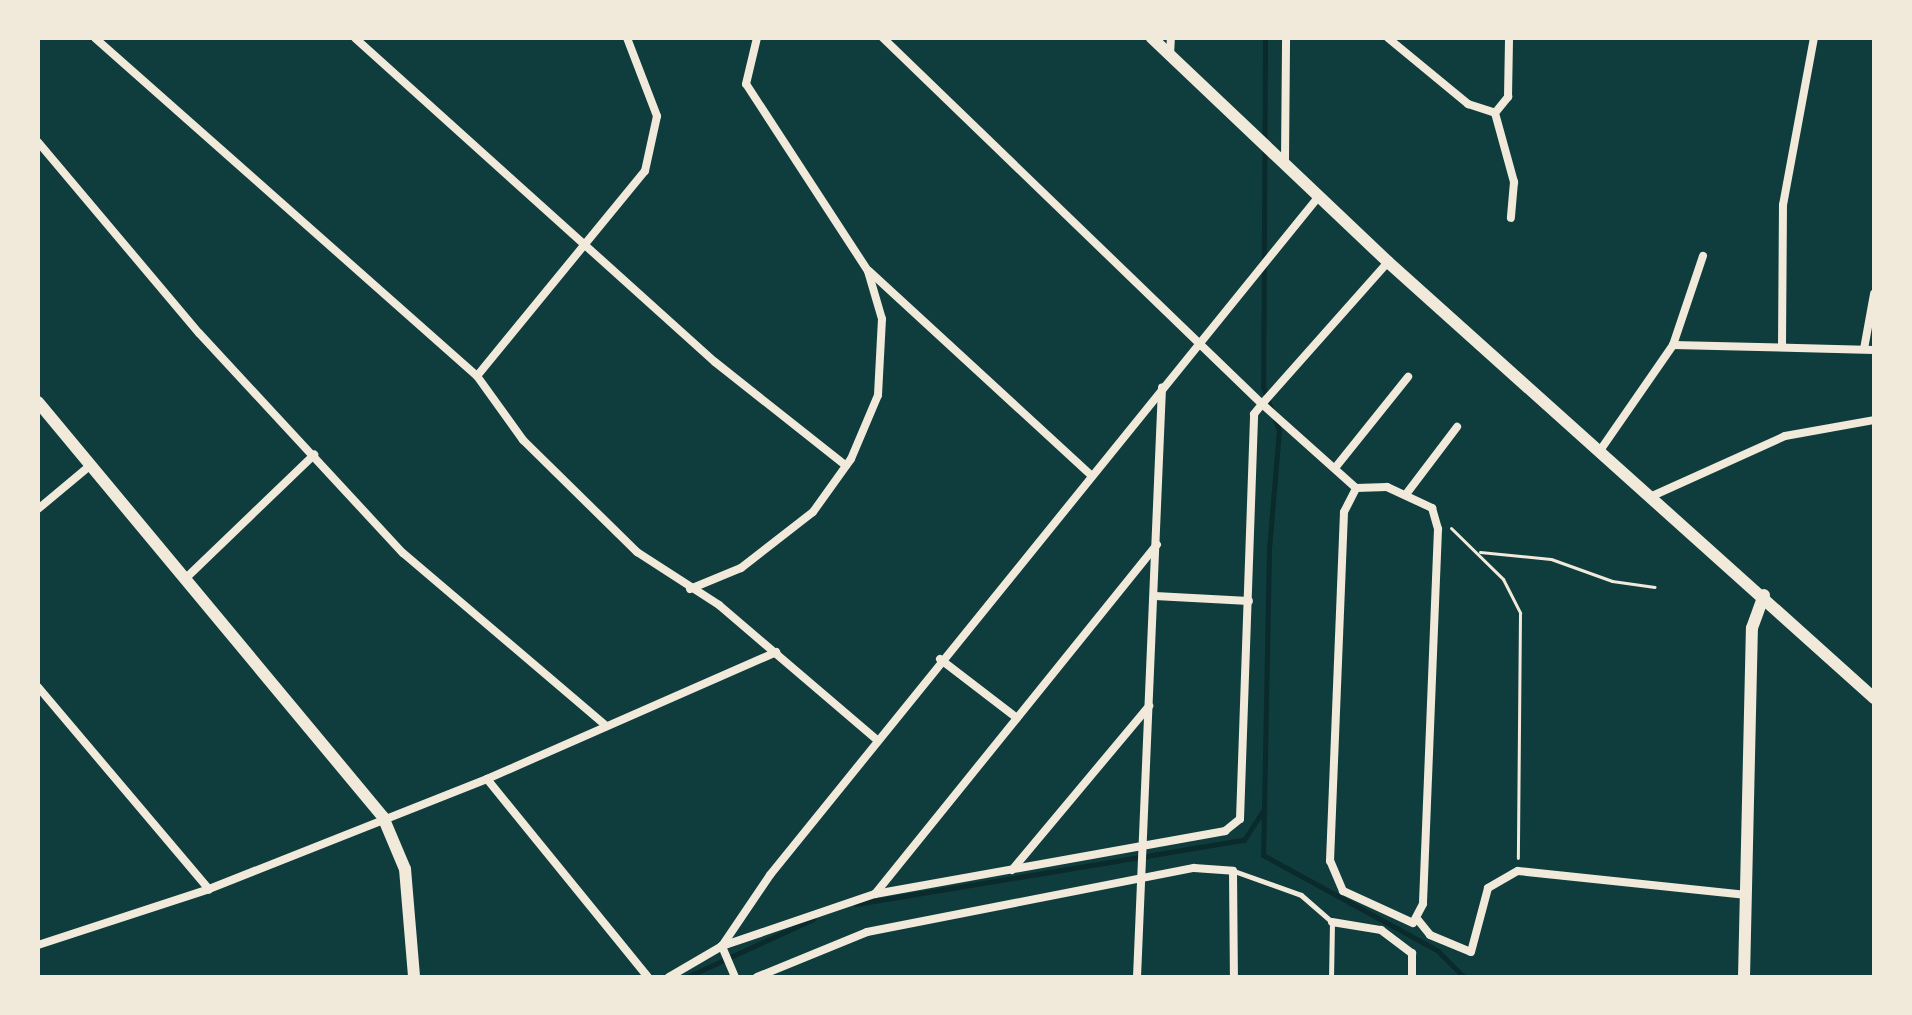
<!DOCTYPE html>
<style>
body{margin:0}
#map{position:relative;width:1912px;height:1015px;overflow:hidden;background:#0f3d3e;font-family:Jost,sans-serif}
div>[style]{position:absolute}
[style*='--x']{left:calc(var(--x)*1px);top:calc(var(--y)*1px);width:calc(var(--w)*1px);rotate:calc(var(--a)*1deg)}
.stream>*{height:5px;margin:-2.5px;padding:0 2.5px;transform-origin:2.5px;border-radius:2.5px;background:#0a2a2b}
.path>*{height:3px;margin:-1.5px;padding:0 1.5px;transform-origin:1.5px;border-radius:1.5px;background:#f1e9da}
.service>*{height:5px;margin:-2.5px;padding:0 2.5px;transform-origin:2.5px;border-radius:2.5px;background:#f1e9da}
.minor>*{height:8px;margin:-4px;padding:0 4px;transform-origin:4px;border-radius:4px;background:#f1e9da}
.tertiary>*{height:12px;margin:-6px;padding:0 6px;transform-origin:6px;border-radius:6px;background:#f1e9da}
span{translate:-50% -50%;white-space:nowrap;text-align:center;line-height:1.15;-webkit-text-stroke:7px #f1e9da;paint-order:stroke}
.frame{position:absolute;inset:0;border:40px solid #f1e9da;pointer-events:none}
</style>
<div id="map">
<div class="stream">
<div style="--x:1265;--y:38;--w:349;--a:90.3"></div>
<div style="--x:1263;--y:387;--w:46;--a:69.6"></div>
<div style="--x:1279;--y:430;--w:118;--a:94.8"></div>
<div style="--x:1269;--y:548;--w:307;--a:91.1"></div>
<div style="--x:1263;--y:855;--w:200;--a:28.7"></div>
<div style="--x:1438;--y:951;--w:37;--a:45"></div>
<div style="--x:856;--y:904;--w:393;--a:-9.4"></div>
<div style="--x:1244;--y:840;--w:37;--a:-57"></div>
<div style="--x:687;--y:977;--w:139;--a:-24.7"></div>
</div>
<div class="path">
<div style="--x:1451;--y:528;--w:73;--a:44.4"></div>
<div style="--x:1503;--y:579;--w:38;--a:63"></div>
<div style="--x:1520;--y:613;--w:245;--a:90.5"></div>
<div style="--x:1480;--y:552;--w:71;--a:5.6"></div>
<div style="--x:1551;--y:559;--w:65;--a:19.8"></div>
<div style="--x:1612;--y:581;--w:43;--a:7.9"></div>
</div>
<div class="service">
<div style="--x:1234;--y:871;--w:71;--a:19.7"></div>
<div style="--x:1301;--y:895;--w:41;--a:41.1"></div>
<div style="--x:1332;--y:922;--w:55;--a:91"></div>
</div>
<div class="minor">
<div style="--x:95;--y:38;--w:510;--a:41.5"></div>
<div style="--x:477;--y:376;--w:79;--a:54.3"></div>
<div style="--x:523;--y:440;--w:160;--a:44.5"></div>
<div style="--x:637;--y:552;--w:98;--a:32.9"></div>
<div style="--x:719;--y:605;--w:206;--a:40.5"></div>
<div style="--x:355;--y:38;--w:484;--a:42"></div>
<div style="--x:715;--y:362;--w:167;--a:38.4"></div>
<div style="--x:1388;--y:38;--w:104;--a:39.5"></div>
<div style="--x:1468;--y:104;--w:28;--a:18"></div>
<div style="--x:1170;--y:55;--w:17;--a:-87"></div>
<div style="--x:1495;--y:113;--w:72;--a:74.6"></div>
<div style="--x:1514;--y:182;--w:36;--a:95"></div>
<div style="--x:1495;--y:113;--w:21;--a:-51"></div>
<div style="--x:1508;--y:97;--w:59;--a:-89"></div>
<div style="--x:38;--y:142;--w:250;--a:49.9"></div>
<div style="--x:199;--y:333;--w:300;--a:47.2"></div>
<div style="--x:403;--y:553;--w:267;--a:40.4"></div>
<div style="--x:1285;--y:160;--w:122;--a:-89.5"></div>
<div style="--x:869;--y:271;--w:299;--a:42.6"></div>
<div style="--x:1673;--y:345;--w:94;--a:-71.4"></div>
<div style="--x:1782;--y:346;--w:141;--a:-89.6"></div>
<div style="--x:1783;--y:205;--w:170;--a:-79.5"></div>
<div style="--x:1864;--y:349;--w:56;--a:-79.7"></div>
<div style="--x:477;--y:376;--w:265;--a:-50.7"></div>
<div style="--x:645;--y:171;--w:56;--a:-77.7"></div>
<div style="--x:657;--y:116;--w:84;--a:-111"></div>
<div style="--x:1599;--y:452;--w:130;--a:-55.3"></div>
<div style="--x:1673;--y:345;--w:201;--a:1.4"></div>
<div style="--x:1335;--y:468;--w:117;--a:-51.3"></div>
<div style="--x:1387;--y:487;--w:50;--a:25"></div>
<div style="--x:1432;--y:508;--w:22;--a:74"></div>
<div style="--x:1438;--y:529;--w:375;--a:92.3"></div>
<div style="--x:1423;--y:904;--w:21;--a:118"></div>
<div style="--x:1413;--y:923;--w:77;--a:-155.4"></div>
<div style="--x:1343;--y:891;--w:33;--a:-113"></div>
<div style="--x:1330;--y:861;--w:349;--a:-87.7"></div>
<div style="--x:1344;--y:512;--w:27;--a:-63"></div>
<div style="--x:1356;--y:488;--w:31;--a:-2"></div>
<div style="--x:1356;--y:488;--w:126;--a:-138.2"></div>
<div style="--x:1262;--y:404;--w:190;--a:-48.4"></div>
<div style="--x:1407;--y:493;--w:83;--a:-52.9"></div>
<div style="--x:1650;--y:497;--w:148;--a:-24.3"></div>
<div style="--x:1785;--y:436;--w:90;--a:-10.2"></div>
<div style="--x:38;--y:509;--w:70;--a:-39.8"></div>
<div style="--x:186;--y:578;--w:178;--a:-43.9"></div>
<div style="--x:690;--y:589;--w:55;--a:-22.4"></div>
<div style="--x:741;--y:568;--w:91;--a:-37.9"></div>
<div style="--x:813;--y:512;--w:65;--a:-54.4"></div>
<div style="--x:851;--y:459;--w:69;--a:-67.1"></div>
<div style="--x:878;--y:395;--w:76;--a:-87"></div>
<div style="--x:882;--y:319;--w:50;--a:-106.3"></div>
<div style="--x:868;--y:271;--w:223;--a:-123.1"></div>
<div style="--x:746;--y:84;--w:47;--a:-76.6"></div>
<div style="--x:1155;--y:596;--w:94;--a:3"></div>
<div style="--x:940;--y:659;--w:97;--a:37.5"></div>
<div style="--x:38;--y:687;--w:265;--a:49.8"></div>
<div style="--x:487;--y:779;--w:255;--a:50.9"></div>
<div style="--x:1012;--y:870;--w:214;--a:-50.1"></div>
<div style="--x:875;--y:894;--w:449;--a:-51.1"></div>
<div style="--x:1418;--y:920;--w:19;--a:51"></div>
<div style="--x:1430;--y:935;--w:44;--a:22.5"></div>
<div style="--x:1471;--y:952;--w:66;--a:-75.1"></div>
<div style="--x:1488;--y:888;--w:34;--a:-30"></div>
<div style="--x:1518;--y:871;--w:230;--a:6"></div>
<div style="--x:1332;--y:922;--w:50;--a:9.3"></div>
<div style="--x:1381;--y:930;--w:39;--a:37"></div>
<div style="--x:1412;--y:953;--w:24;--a:90"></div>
<div style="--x:38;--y:945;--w:180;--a:-18.1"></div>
<div style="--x:209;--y:889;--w:299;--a:-21.6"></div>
<div style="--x:487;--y:779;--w:316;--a:-23.7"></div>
<div style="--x:669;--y:977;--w:61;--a:-30.3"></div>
<div style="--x:722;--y:946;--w:162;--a:-18.8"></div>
<div style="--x:875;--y:894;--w:356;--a:-10.2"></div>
<div style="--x:1225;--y:831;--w:19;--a:-39"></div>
<div style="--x:1240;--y:819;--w:405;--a:-88"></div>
<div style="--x:1254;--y:414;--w:13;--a:-51"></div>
<div style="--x:1262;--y:404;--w:527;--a:-136"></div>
<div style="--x:735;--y:977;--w:34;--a:-113"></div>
<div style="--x:722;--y:946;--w:86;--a:-55.9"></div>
<div style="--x:770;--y:875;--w:873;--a:-51.04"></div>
<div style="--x:757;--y:977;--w:119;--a:-22.2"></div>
<div style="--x:867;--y:932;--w:333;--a:-11.1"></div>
<div style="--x:1194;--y:868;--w:39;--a:4"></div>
<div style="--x:1233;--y:871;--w:106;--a:89.5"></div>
<div style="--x:1137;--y:977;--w:590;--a:-87.57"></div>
</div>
<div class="tertiary">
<div style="--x:1152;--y:38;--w:325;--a:43.5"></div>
<div style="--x:1388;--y:262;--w:653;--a:41.9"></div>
<div style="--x:38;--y:402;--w:540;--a:50.26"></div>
<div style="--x:383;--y:817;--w:56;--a:67.1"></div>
<div style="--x:405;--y:869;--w:108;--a:85.2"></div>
<div style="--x:1744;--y:977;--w:349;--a:-88.7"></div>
<div style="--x:1752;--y:628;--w:35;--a:-70"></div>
</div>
<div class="frame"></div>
</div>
